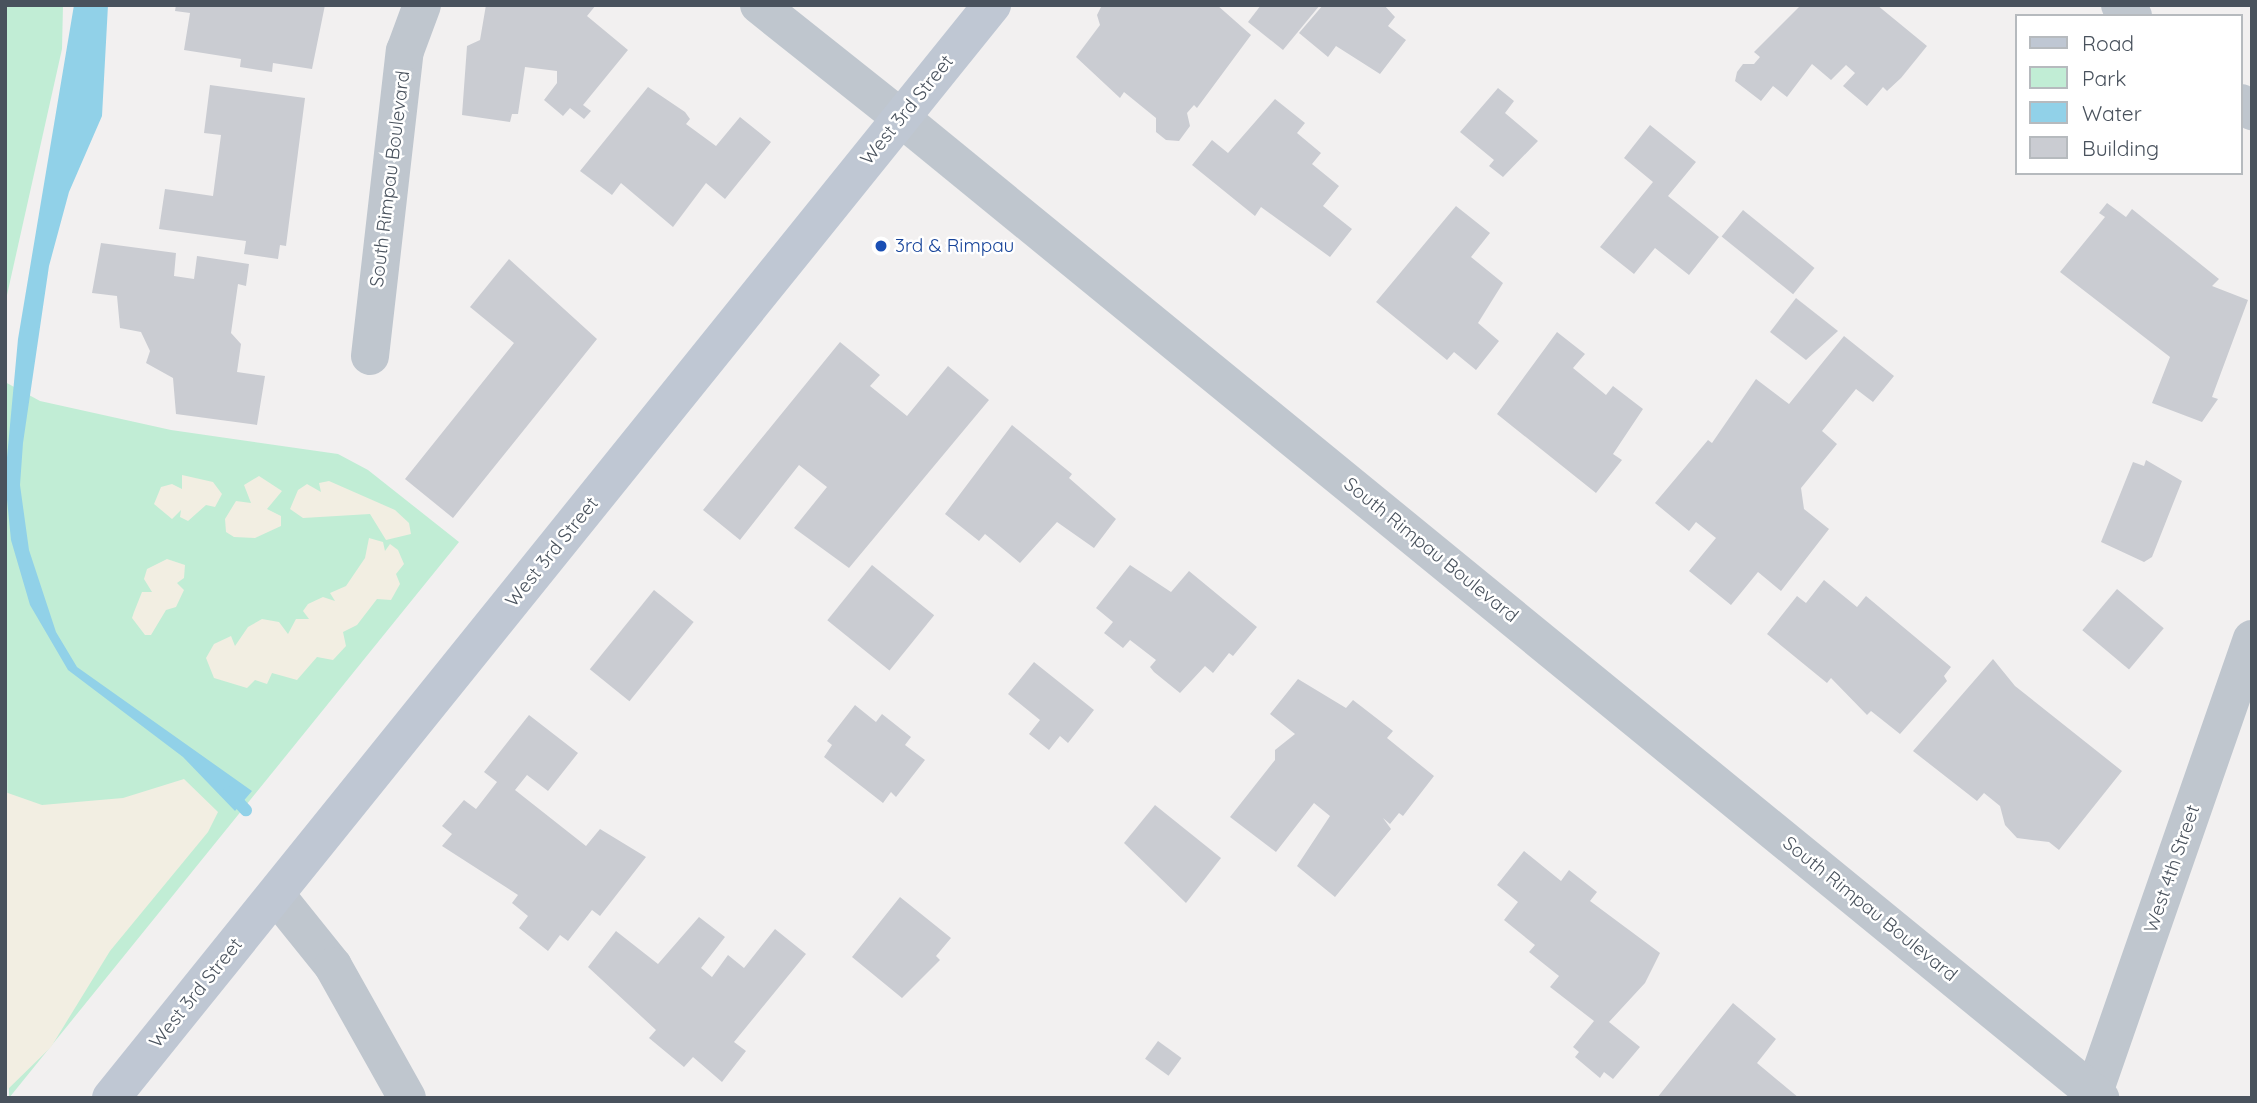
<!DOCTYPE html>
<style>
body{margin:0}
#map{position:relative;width:2257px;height:1103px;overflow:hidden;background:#f2f0f0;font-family:Quicksand,sans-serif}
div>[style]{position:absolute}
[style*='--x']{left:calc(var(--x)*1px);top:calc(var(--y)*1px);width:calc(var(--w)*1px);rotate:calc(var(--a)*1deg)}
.green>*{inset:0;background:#c1edd5}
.sand>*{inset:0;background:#f2eee2}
.water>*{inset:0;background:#91d1e8}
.stream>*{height:12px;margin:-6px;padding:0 6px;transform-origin:6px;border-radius:6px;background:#91d1e8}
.building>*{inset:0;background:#caccd2;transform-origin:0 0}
.minor>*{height:38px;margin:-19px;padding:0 19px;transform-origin:19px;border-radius:19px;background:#bfc6ce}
.tertiary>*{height:38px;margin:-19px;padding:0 19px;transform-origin:19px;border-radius:19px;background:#bfc6ce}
.secondary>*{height:38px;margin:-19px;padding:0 19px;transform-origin:19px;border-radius:19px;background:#bfc7d3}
.dots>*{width:19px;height:19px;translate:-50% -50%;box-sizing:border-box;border:4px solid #fff;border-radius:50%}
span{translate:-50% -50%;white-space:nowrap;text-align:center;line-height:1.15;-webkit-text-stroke:5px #fff;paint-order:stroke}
.street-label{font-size:19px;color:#49525d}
.transit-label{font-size:19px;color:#164399}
.left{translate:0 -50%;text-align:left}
.frame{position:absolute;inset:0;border:7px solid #49525d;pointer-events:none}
.legend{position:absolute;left:2015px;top:14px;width:228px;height:161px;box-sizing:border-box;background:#fff;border:2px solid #b6babe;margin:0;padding:9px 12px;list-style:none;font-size:21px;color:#49525d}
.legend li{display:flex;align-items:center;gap:14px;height:35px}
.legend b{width:35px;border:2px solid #b6babe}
</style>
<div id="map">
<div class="green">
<div style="clip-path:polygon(5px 5px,63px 5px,62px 49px,5px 304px)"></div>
<div style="clip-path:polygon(5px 382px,40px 401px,171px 430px,338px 454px,368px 470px,459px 542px,9px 1098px)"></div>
</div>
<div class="sand">
<div style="clip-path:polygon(182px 475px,213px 482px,222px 494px,215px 507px,206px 505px,188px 521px,180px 517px,181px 510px,172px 519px,154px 504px,161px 487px,172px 484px,182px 489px)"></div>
<div style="clip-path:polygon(259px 476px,282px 491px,267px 509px,281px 516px,281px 526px,255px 538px,234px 537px,226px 532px,225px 519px,236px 501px,251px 503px,244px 485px)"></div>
<div style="clip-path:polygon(329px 481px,395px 510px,409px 523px,411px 534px,386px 540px,370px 514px,303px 518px,290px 509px,298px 490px,307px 484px,321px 492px,319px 483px)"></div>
<div style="clip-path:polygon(369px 538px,383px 542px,385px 551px,390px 544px,398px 550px,404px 564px,396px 574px,400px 584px,391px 600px,377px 599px,357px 625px,343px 632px,346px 646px,333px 660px,317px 657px,297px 680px,272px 673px,267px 684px,255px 680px,247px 688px,214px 678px,206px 658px,214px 644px,231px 636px,235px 646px,248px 627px,262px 619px,279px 622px,288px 634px,296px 619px,309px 619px,303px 611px,308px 604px,323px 597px,335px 601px,330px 593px,346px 586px,365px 558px)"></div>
<div style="clip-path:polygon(167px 559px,185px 565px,184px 578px,177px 583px,184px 590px,176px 607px,166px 610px,151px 635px,145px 635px,132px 618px,134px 612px,142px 592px,152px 592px,144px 579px,147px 569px)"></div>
<div style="clip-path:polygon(184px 779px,218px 812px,208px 832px,110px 951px,51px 1047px,5px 1092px,5px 792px,42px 805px,123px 798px)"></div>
</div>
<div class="water">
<div style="clip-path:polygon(74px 5px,108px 5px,102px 116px,69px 192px,49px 266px,23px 443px,20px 485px,29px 550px,56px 632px,77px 667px,252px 791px,235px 811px,183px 757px,68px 670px,30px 605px,11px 540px,5px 479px,18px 339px)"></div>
</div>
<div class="stream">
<div style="--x:229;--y:792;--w:25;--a:47"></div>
</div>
<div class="building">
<div style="clip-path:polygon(176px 5px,325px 5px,312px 69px,273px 63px,272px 72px,240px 67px,241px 59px,184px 50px,190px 13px,175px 11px)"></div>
<div style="clip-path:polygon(486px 5px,596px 5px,587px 16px,628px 50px,583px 105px,591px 111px,584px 119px,570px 108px,563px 116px,544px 100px,557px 83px,557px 71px,525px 67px,518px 114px,512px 114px,510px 122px,462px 115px,467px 46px,480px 40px)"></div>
<div style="clip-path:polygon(1102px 5px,1217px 5px,1251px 35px,1197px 108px,1194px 105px,1187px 113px,1190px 126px,1179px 141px,1166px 140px,1156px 132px,1156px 118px,1124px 92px,1120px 98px,1076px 57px,1100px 25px,1097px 15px)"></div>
<div style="clip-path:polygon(1261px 5px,1320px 5px,1283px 50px,1248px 22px)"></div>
<div style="clip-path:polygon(1323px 5px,1384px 5px,1395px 17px,1388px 26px,1406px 40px,1380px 74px,1336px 46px,1328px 57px,1299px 33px)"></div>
<div style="clip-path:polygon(1801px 5px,1877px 5px,1927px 46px,1901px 78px,1887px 91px,1883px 87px,1867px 106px,1843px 86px,1855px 73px,1846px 65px,1831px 80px,1812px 64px,1787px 97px,1773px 86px,1761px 101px,1735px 81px,1737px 72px,1743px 64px,1754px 64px,1760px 57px,1754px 52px)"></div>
<div style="clip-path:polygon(210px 85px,305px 98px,286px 246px,280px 245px,278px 259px,244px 254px,246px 241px,159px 229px,165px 189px,213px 196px,221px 135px,204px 133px)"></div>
<div style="clip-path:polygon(648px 87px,685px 112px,690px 119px,686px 124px,716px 146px,740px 117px,771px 142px,725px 199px,706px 183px,673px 227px,621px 183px,612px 195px,580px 171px)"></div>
<div style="clip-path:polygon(1498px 88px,1514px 101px,1505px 113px,1538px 141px,1503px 177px,1489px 166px,1494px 160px,1460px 132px)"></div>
<div style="clip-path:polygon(1275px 99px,1305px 123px,1297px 133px,1321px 153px,1312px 164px,1339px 186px,1323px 206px,1352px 229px,1330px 257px,1261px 207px,1255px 216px,1192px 165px,1212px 140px,1228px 153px)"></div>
<div style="clip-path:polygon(1650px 125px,1696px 162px,1668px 196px,1719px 237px,1689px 275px,1655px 248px,1634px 274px,1600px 247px,1653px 182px,1624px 158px)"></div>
<div style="clip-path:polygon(2107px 203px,2126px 217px,2132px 209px,2219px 279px,2212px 286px,2248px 300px,2212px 397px,2218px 399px,2202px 422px,2152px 403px,2170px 357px,2060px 272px,2105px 217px,2099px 213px)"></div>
<div style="clip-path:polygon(1456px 206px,1490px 233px,1471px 257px,1503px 283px,1478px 323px,1499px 341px,1476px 370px,1454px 352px,1447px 360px,1376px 302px)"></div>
<div style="left:1743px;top:210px;width:92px;height:34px;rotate:39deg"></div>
<div style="clip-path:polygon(101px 243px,176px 253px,174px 276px,194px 279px,197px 256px,249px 264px,246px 286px,238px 284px,231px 333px,241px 344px,237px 372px,265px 376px,257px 425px,176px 414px,173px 378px,146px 363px,150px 351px,141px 332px,120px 328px,117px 296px,92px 293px)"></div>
<div style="clip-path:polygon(509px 259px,597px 339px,453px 518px,405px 479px,514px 343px,470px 307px)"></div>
<div style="clip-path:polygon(1796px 298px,1838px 331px,1806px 360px,1770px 332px)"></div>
<div style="clip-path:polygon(1557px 332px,1585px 354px,1573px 368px,1606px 395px,1613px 386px,1643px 409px,1613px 454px,1622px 460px,1596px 493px,1497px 414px)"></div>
<div style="clip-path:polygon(1844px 336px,1894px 376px,1873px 402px,1856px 389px,1822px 431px,1837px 444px,1801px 488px,1804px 509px,1829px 529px,1781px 591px,1758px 572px,1731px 605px,1689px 571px,1716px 538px,1696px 522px,1689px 531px,1655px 503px,1708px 440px,1712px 443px,1756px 379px,1789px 404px)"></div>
<div style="clip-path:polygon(840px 342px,880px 375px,870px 386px,907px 416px,948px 366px,989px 400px,849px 568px,794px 528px,827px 487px,799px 465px,740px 540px,703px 510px)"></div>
<div style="clip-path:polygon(1012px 425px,1072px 474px,1069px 478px,1116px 519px,1094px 548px,1057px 522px,1020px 563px,985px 534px,979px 541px,945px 514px)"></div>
<div style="clip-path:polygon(2146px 460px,2182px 481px,2152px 557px,2144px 562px,2101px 542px,2133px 462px,2144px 466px)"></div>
<div style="left:872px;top:565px;width:80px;height:71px;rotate:39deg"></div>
<div style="clip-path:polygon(1130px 565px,1171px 592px,1189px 571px,1257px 627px,1233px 656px,1229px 653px,1213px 673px,1205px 666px,1180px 693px,1154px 672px,1150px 667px,1156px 660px,1130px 640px,1123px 648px,1104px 633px,1113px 622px,1096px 608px)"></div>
<div style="clip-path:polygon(1824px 580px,1857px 607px,1866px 596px,1951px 667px,1944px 676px,1947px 681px,1900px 734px,1871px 711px,1867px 715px,1831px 678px,1827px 683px,1767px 634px,1797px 596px,1806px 603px)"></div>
<div style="left:2117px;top:589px;width:61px;height:54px;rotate:40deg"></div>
<div style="left:654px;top:590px;width:51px;height:102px;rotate:39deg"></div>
<div style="clip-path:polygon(1993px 659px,2015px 686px,2122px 771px,2059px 850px,2049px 842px,2017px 838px,2005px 825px,2000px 806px,1984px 793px,1977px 801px,1913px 751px)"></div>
<div style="clip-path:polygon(1034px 662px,1094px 710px,1068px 743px,1060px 736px,1049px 750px,1029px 734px,1040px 720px,1008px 694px)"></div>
<div style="clip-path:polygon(1298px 679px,1346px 708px,1353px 700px,1393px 731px,1387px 738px,1434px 776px,1403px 816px,1399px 813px,1390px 824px,1383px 818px,1391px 829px,1335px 897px,1297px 866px,1330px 816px,1314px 803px,1276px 852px,1230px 817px,1275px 760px,1275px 750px,1295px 734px,1270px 714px)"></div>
<div style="clip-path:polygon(855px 705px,876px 722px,882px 714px,911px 737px,905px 745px,925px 760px,896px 797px,891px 792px,883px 803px,824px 757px,832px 745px,827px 741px)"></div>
<div style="clip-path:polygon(529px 715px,578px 753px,548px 791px,527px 775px,515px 790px,586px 846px,600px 829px,646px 857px,600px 916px,592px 910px,568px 941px,560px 935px,548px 951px,519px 928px,528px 916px,512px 903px,518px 895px,442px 846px,452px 834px,442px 826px,464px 800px,476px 809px,497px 782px,484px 772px)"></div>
<div style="clip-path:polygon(1155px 805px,1221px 858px,1186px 903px,1124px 843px)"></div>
<div style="clip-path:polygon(1524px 851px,1561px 881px,1569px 870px,1597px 892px,1590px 901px,1660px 953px,1645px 983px,1609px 1022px,1640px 1047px,1613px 1079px,1604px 1072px,1600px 1078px,1575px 1057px,1579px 1052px,1573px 1047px,1594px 1021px,1550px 987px,1559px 976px,1529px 952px,1535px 945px,1504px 920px,1518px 902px,1497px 885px)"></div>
<div style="clip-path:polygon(900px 897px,951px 938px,936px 956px,940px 960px,902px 998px,852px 957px)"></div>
<div style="clip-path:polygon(699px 917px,725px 937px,701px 968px,712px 977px,728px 955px,744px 968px,775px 929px,806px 954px,734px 1042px,746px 1051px,722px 1082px,693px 1057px,684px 1067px,649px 1038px,656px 1030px,588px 967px,616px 931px,658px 964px)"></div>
<div style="clip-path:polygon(1733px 1003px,1776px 1039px,1757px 1063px,1799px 1098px,1657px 1098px)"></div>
<div style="left:1158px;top:1041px;width:29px;height:22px;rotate:36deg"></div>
</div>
<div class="minor">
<div style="--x:759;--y:5;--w:181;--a:38.5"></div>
<div style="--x:2120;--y:5;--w:17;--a:40"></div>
<div style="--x:2241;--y:103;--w:14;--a:36"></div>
<div style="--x:370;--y:356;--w:307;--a:-83.5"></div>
<div style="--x:405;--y:51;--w:49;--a:-69.7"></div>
<div style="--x:276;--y:895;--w:91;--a:51.2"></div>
<div style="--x:333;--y:966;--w:151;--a:60.7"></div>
<div style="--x:2092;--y:1098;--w:486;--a:-70.8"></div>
</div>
<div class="tertiary">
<div style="--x:901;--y:118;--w:1549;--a:39.26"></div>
</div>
<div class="secondary">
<div style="--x:111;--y:1098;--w:1404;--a:-51.13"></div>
</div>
<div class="dots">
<div style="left:881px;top:246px;background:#1a4fb4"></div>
</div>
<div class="street-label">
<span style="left:907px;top:110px;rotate:-51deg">West 3rd Street</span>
<span style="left:390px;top:179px;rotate:-83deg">South Rimpau Boulevard</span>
<span style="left:1431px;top:550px;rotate:39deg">South Rimpau Boulevard</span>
<span style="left:552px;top:552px;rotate:-51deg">West 3rd Street</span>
<span style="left:2172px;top:869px;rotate:-71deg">West 4th Street</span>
<span style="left:1870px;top:909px;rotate:39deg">South Rimpau Boulevard</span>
<span style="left:196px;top:993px;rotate:-51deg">West 3rd Street</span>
</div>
<div class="transit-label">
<span class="left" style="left:895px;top:246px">3rd &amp; Rimpau</span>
</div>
<div class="frame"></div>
<ul class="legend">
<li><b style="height:9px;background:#bfc7d3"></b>Road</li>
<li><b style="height:19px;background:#c1edd5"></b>Park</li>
<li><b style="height:19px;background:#91d1e8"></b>Water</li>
<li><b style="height:19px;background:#caccd2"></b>Building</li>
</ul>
</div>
